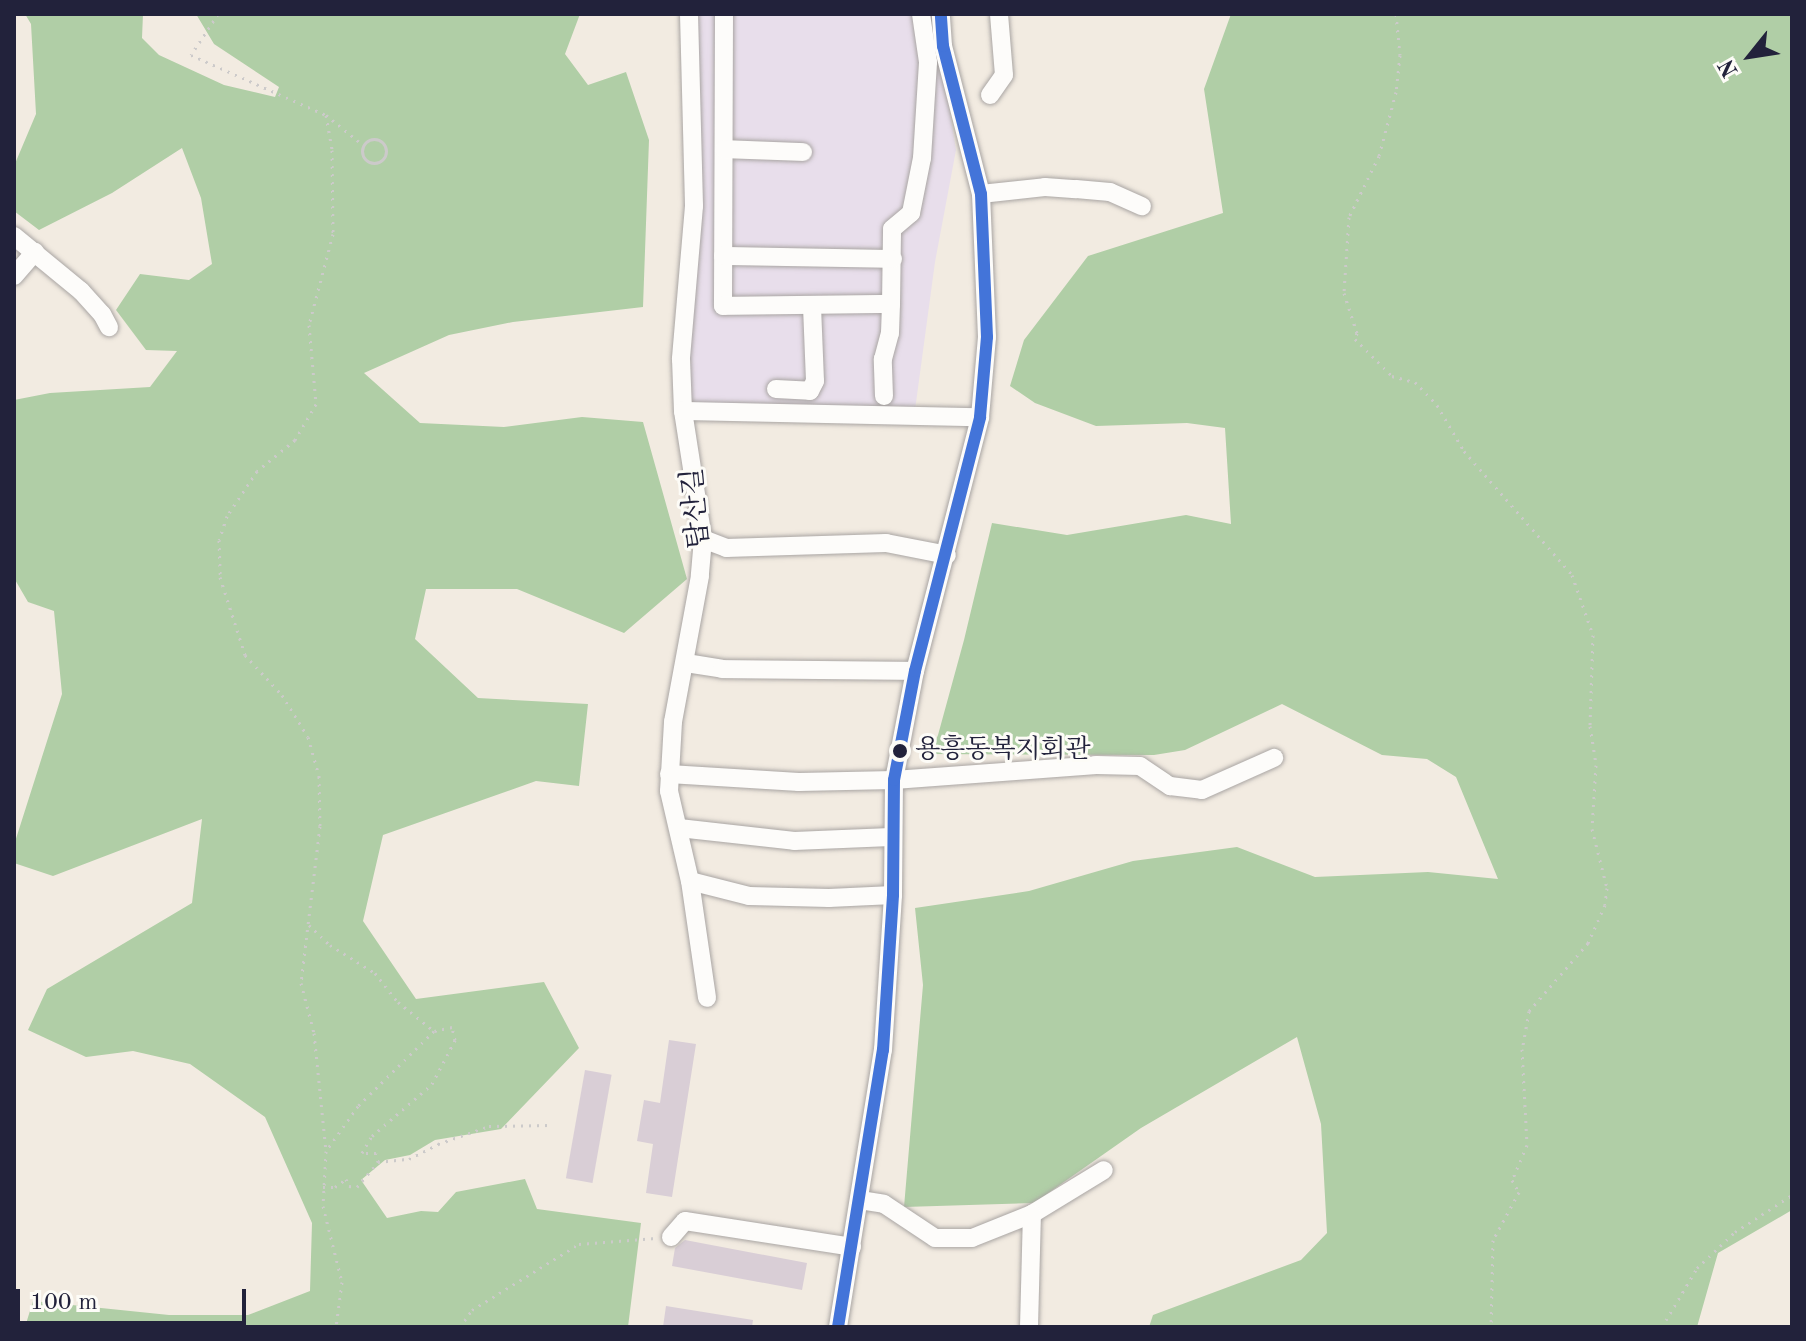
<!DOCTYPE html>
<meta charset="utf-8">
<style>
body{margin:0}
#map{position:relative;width:1806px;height:1341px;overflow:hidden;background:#f2ebe1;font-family:"Old Standard TT","Noto Serif KR",serif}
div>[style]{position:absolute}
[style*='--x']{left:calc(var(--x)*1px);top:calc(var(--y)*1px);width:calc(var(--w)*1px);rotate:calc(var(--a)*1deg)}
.built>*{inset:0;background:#e8deeb}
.forest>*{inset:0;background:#b0cea6}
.building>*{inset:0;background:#d9ced6;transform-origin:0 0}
.path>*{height:3px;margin-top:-1.5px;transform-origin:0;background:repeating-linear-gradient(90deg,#cccaca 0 2px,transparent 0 8px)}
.path>.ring{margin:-1.5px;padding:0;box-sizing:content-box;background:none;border:3px solid #cccaca;border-radius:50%}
.roads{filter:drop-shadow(0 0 2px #a9a5a3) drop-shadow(0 0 2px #a9a5a3)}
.minor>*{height:18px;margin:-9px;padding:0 9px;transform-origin:9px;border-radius:9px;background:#fdfcfa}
.bus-1>*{height:12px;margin:-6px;padding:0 6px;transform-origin:6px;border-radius:6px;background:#4374d9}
.dots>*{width:22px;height:22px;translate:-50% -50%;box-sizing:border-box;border:4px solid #fdfcf7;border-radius:50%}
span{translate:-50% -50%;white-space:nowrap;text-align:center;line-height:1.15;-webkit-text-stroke:6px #fdfcf7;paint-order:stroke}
.bus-label{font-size:26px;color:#22223b}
.left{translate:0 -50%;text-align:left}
.street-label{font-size:28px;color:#22223b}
.frame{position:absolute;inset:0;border:16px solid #22223b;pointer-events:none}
.north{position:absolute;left:1710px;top:16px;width:80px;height:80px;-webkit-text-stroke:6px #fdfcf7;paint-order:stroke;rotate:240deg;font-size:22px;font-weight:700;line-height:32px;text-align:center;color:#22223b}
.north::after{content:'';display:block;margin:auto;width:28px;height:36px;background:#22223b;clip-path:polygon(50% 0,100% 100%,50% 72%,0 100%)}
.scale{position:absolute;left:16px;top:1289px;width:230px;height:36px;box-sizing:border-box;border:4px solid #22223b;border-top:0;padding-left:10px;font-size:24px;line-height:28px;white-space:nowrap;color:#22223b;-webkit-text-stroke:6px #fdfcf7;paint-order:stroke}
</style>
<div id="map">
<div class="built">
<div style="clip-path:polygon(689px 14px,934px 14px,956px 150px,935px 262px,915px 410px,680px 406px)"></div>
</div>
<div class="forest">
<div style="clip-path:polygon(25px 14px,143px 14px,142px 38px,159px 55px,224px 85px,275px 97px,279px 87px,214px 44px,196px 14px,580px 14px,565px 54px,588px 85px,626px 72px,649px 140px,643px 307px,513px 322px,449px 335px,364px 373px,420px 423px,504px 427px,582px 417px,643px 422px,687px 579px,624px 633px,517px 589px,426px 589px,415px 639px,478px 698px,588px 704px,579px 786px,536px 781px,383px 835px,363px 921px,416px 999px,544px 982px,579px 1048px,501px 1129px,435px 1140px,410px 1155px,385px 1160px,361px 1180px,387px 1218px,421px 1211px,438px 1212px,456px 1192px,525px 1179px,537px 1209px,641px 1223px,628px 1327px,25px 1327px,33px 1301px,169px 1315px,248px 1315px,310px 1291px,312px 1223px,265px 1117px,190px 1064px,133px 1051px,86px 1057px,28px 1030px,47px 989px,192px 903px,202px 819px,53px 876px,14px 863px,14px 845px,62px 694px,54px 611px,28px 602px,14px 578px,14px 400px,50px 393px,150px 387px,177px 351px,146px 350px,116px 310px,140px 274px,189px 280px,212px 264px,201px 198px,182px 148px,112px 193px,39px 230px,14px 211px,14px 166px,36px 114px,31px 24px)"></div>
<div style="clip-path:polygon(1231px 14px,1792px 14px,1792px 1210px,1718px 1253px,1697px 1327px,1149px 1327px,1153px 1315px,1301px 1260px,1327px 1233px,1321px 1124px,1297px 1037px,1141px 1128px,1034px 1203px,904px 1207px,923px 985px,915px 908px,1029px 891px,1133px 861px,1237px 847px,1315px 877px,1428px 872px,1498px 879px,1456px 777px,1427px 759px,1382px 755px,1282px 704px,1185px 750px,1154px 755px,930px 754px,938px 735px,964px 640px,992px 523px,1067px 535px,1186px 515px,1231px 524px,1225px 428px,1187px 423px,1096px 426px,1035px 403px,1010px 386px,1024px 340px,1088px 256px,1223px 213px,1204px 89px)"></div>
</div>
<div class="building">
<div style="clip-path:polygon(669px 1040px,696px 1044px,672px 1197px,646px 1193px,653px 1144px,637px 1141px,644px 1100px,660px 1103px)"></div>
<div style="left:585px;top:1070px;width:27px;height:110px;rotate:10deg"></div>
<div style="clip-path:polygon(685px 1240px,807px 1263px,802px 1290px,672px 1266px,675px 1248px)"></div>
<div style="clip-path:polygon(666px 1306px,753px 1320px,752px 1327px,663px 1327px)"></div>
</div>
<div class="path">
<div style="--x:218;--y:14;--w:49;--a:123.4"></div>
<div style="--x:191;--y:55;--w:148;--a:24"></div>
<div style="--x:326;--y:115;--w:48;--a:39"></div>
<div style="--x:1396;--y:14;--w:41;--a:84.4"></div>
<div style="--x:1400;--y:55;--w:37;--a:96"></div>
<div style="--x:1396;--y:92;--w:66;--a:104.9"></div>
<div style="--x:1379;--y:156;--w:68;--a:116.2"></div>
<div style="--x:1349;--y:217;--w:76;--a:93.8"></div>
<div style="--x:1344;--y:293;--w:42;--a:72"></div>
<div style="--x:1357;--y:333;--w:6;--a:108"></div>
<div style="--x:1355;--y:339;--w:52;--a:45"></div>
<div style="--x:1392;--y:376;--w:24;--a:15"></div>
<div style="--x:1415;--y:382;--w:32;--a:46"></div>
<div style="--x:1437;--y:405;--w:53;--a:59.6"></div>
<div style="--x:1464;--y:451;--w:164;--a:48.9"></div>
<div style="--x:1572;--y:575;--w:64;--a:70.7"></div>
<div style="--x:1593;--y:635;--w:91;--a:91.9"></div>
<div style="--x:1590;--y:726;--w:39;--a:81"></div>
<div style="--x:1596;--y:765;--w:64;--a:93.6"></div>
<div style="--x:1592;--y:829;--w:61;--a:75.7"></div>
<div style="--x:1607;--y:888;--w:17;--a:97"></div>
<div style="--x:1605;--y:905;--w:42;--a:114.1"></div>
<div style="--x:1588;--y:943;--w:90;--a:130.9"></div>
<div style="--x:1529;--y:1011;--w:39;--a:100"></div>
<div style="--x:1522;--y:1049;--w:96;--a:87"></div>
<div style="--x:1527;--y:1145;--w:38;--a:113"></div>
<div style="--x:1512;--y:1180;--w:14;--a:60"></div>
<div style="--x:1519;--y:1192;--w:55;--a:118.4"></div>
<div style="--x:1493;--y:1240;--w:87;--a:91.3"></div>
<div style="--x:326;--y:115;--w:36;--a:80"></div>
<div style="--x:332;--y:150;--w:84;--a:89.3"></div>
<div style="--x:333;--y:234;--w:94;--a:104.8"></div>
<div style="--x:309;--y:325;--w:79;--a:84.9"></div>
<div style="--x:316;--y:404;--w:42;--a:120.3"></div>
<div style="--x:295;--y:440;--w:49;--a:140.8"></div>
<div style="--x:257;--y:471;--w:54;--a:123.7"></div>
<div style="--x:227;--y:516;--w:25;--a:108"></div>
<div style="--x:219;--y:540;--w:37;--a:88"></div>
<div style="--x:220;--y:577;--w:82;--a:72.2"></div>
<div style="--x:245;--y:655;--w:54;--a:47.2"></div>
<div style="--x:282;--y:695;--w:49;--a:58.2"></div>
<div style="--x:308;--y:737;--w:41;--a:74.2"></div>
<div style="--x:319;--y:776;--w:50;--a:88.9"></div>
<div style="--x:320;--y:826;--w:158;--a:96.9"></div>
<div style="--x:301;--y:983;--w:52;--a:75.4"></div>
<div style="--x:314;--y:1033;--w:119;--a:84.2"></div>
<div style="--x:326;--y:1151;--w:55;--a:93.1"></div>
<div style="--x:323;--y:1206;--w:78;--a:76"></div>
<div style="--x:342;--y:1282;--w:45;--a:97.6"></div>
<div class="ring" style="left:362px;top:139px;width:21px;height:21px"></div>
<div style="--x:309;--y:925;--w:29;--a:44"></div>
<div style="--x:330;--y:945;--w:53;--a:31.9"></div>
<div style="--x:375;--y:973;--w:37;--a:52"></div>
<div style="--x:398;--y:1002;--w:46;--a:38.9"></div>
<div style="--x:434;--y:1031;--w:107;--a:135.4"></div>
<div style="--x:358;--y:1106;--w:55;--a:125.4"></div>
<div style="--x:378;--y:1162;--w:31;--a:-6"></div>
<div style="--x:409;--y:1159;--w:33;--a:-27"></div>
<div style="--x:438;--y:1144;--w:54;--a:-19.4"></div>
<div style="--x:489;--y:1126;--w:61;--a:-0.9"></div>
<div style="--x:323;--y:1187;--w:12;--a:0"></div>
<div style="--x:335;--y:1187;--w:14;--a:-36"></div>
<div style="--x:346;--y:1179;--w:8;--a:67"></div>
<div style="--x:349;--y:1186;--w:8;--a:7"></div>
<div style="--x:357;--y:1187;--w:33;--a:-50"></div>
<div style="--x:378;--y:1162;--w:9;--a:-103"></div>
<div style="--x:376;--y:1153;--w:14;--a:180"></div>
<div style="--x:362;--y:1153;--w:20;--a:-60"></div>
<div style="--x:372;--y:1136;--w:79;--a:-40.9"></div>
<div style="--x:432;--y:1084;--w:50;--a:-62.4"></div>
<div style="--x:455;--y:1040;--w:13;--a:-103"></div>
<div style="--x:452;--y:1027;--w:18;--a:167"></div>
<div style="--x:460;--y:1327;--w:21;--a:-55"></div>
<div style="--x:472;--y:1310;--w:126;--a:-31.7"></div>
<div style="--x:579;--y:1244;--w:77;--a:-4.5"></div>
<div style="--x:1662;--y:1327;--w:69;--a:-59.3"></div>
<div style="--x:1697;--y:1268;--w:52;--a:-43.5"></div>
<div style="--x:1735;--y:1232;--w:68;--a:-33"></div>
</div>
<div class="roads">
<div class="minor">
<div style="--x:689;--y:14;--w:192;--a:88.5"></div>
<div style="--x:694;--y:206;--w:154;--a:94.9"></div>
<div style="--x:681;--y:359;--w:52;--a:87.8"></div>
<div style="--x:683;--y:411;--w:130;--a:81.1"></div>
<div style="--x:703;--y:539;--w:37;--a:95"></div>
<div style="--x:700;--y:576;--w:148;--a:100.5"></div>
<div style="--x:673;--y:722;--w:69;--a:93.3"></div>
<div style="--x:669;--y:791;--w:92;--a:76.9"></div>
<div style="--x:690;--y:881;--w:118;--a:81.7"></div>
<div style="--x:724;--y:14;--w:292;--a:90.2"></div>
<div style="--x:723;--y:306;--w:168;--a:-0.7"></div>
<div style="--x:891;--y:304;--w:75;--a:-89.2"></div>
<div style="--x:892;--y:229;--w:25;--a:-40"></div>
<div style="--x:911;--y:213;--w:56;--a:-78.7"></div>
<div style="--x:922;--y:158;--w:96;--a:-86.4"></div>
<div style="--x:928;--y:62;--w:49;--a:-98.3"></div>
<div style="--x:990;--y:95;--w:24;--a:-55"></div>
<div style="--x:1004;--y:75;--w:61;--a:-94.7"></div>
<div style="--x:724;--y:149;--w:79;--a:2.2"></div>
<div style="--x:981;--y:194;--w:64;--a:-6.2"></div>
<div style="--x:1045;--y:187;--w:31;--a:4"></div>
<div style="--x:1076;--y:189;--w:34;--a:5"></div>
<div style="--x:1110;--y:192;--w:35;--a:24"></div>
<div style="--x:14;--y:236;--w:87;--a:39.4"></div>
<div style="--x:81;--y:291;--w:31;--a:48"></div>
<div style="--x:102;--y:314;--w:15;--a:62"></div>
<div style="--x:723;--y:256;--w:170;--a:1"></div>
<div style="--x:14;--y:276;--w:32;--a:-49"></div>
<div style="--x:776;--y:389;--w:34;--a:3"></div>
<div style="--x:810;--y:391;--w:11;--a:-63"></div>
<div style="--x:815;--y:381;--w:76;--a:-92.3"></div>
<div style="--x:884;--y:396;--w:37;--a:-92"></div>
<div style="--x:883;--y:359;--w:27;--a:-75"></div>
<div style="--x:890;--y:333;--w:29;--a:-88"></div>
<div style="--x:683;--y:411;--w:297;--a:1.2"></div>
<div style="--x:703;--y:539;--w:25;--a:21"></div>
<div style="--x:726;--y:548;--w:160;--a:-1.8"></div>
<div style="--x:886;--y:543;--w:62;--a:11.1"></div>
<div style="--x:686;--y:663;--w:36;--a:9"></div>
<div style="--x:722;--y:669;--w:193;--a:0.6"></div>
<div style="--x:669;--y:774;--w:130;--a:3.5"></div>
<div style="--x:799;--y:782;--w:95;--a:-1.2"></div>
<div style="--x:894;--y:780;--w:203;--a:-4.2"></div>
<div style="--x:1096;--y:765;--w:44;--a:1.3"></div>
<div style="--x:1140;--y:766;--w:36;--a:34"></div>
<div style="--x:1170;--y:786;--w:32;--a:7"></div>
<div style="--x:1202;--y:790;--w:79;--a:-24"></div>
<div style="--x:679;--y:828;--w:116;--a:6.4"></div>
<div style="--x:794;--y:841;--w:97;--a:-2.4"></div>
<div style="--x:690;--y:881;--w:61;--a:14.3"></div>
<div style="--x:749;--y:896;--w:80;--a:1.4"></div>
<div style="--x:829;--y:898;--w:64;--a:-2.7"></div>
<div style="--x:860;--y:1200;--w:24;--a:9"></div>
<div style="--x:884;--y:1204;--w:61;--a:33.7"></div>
<div style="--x:935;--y:1238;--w:37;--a:0"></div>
<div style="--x:972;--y:1238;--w:65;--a:-21.8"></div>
<div style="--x:1032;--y:1214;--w:84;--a:-31.4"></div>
<div style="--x:671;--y:1237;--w:21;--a:-49"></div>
<div style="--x:685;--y:1221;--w:169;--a:8.8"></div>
<div style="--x:838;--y:1327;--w:281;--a:-80.8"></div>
<div style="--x:883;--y:1050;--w:155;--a:-86.3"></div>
<div style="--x:893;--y:895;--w:115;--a:-89.5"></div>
<div style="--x:894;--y:780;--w:111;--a:-79.1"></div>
<div style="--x:915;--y:671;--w:262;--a:-75.6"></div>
<div style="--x:980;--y:417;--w:80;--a:-85"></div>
<div style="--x:987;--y:337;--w:143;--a:-92.4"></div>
<div style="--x:981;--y:194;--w:153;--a:-104.4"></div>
<div style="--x:943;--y:46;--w:32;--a:-94"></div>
<div style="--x:1029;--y:1327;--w:113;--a:-88.5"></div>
</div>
</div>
<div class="bus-1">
<div style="--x:838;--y:1327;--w:281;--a:-80.8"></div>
<div style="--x:883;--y:1050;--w:155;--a:-86.3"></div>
<div style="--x:893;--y:895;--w:115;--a:-89.5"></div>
<div style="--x:894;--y:780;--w:111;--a:-79.1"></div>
<div style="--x:915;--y:671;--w:262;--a:-75.6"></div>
<div style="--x:980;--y:417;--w:80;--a:-85"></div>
<div style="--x:987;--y:337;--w:143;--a:-92.4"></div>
<div style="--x:981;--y:194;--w:153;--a:-104.4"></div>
<div style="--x:943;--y:46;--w:32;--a:-94"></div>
</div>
<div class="dots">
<div style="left:900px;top:751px;background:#22223b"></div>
</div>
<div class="bus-label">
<span class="left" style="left:915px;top:751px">용흥동복지회관</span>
</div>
<div class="street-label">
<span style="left:697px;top:508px;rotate:-95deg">탑산길</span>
</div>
<div class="frame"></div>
<div class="north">N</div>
<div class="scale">100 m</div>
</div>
